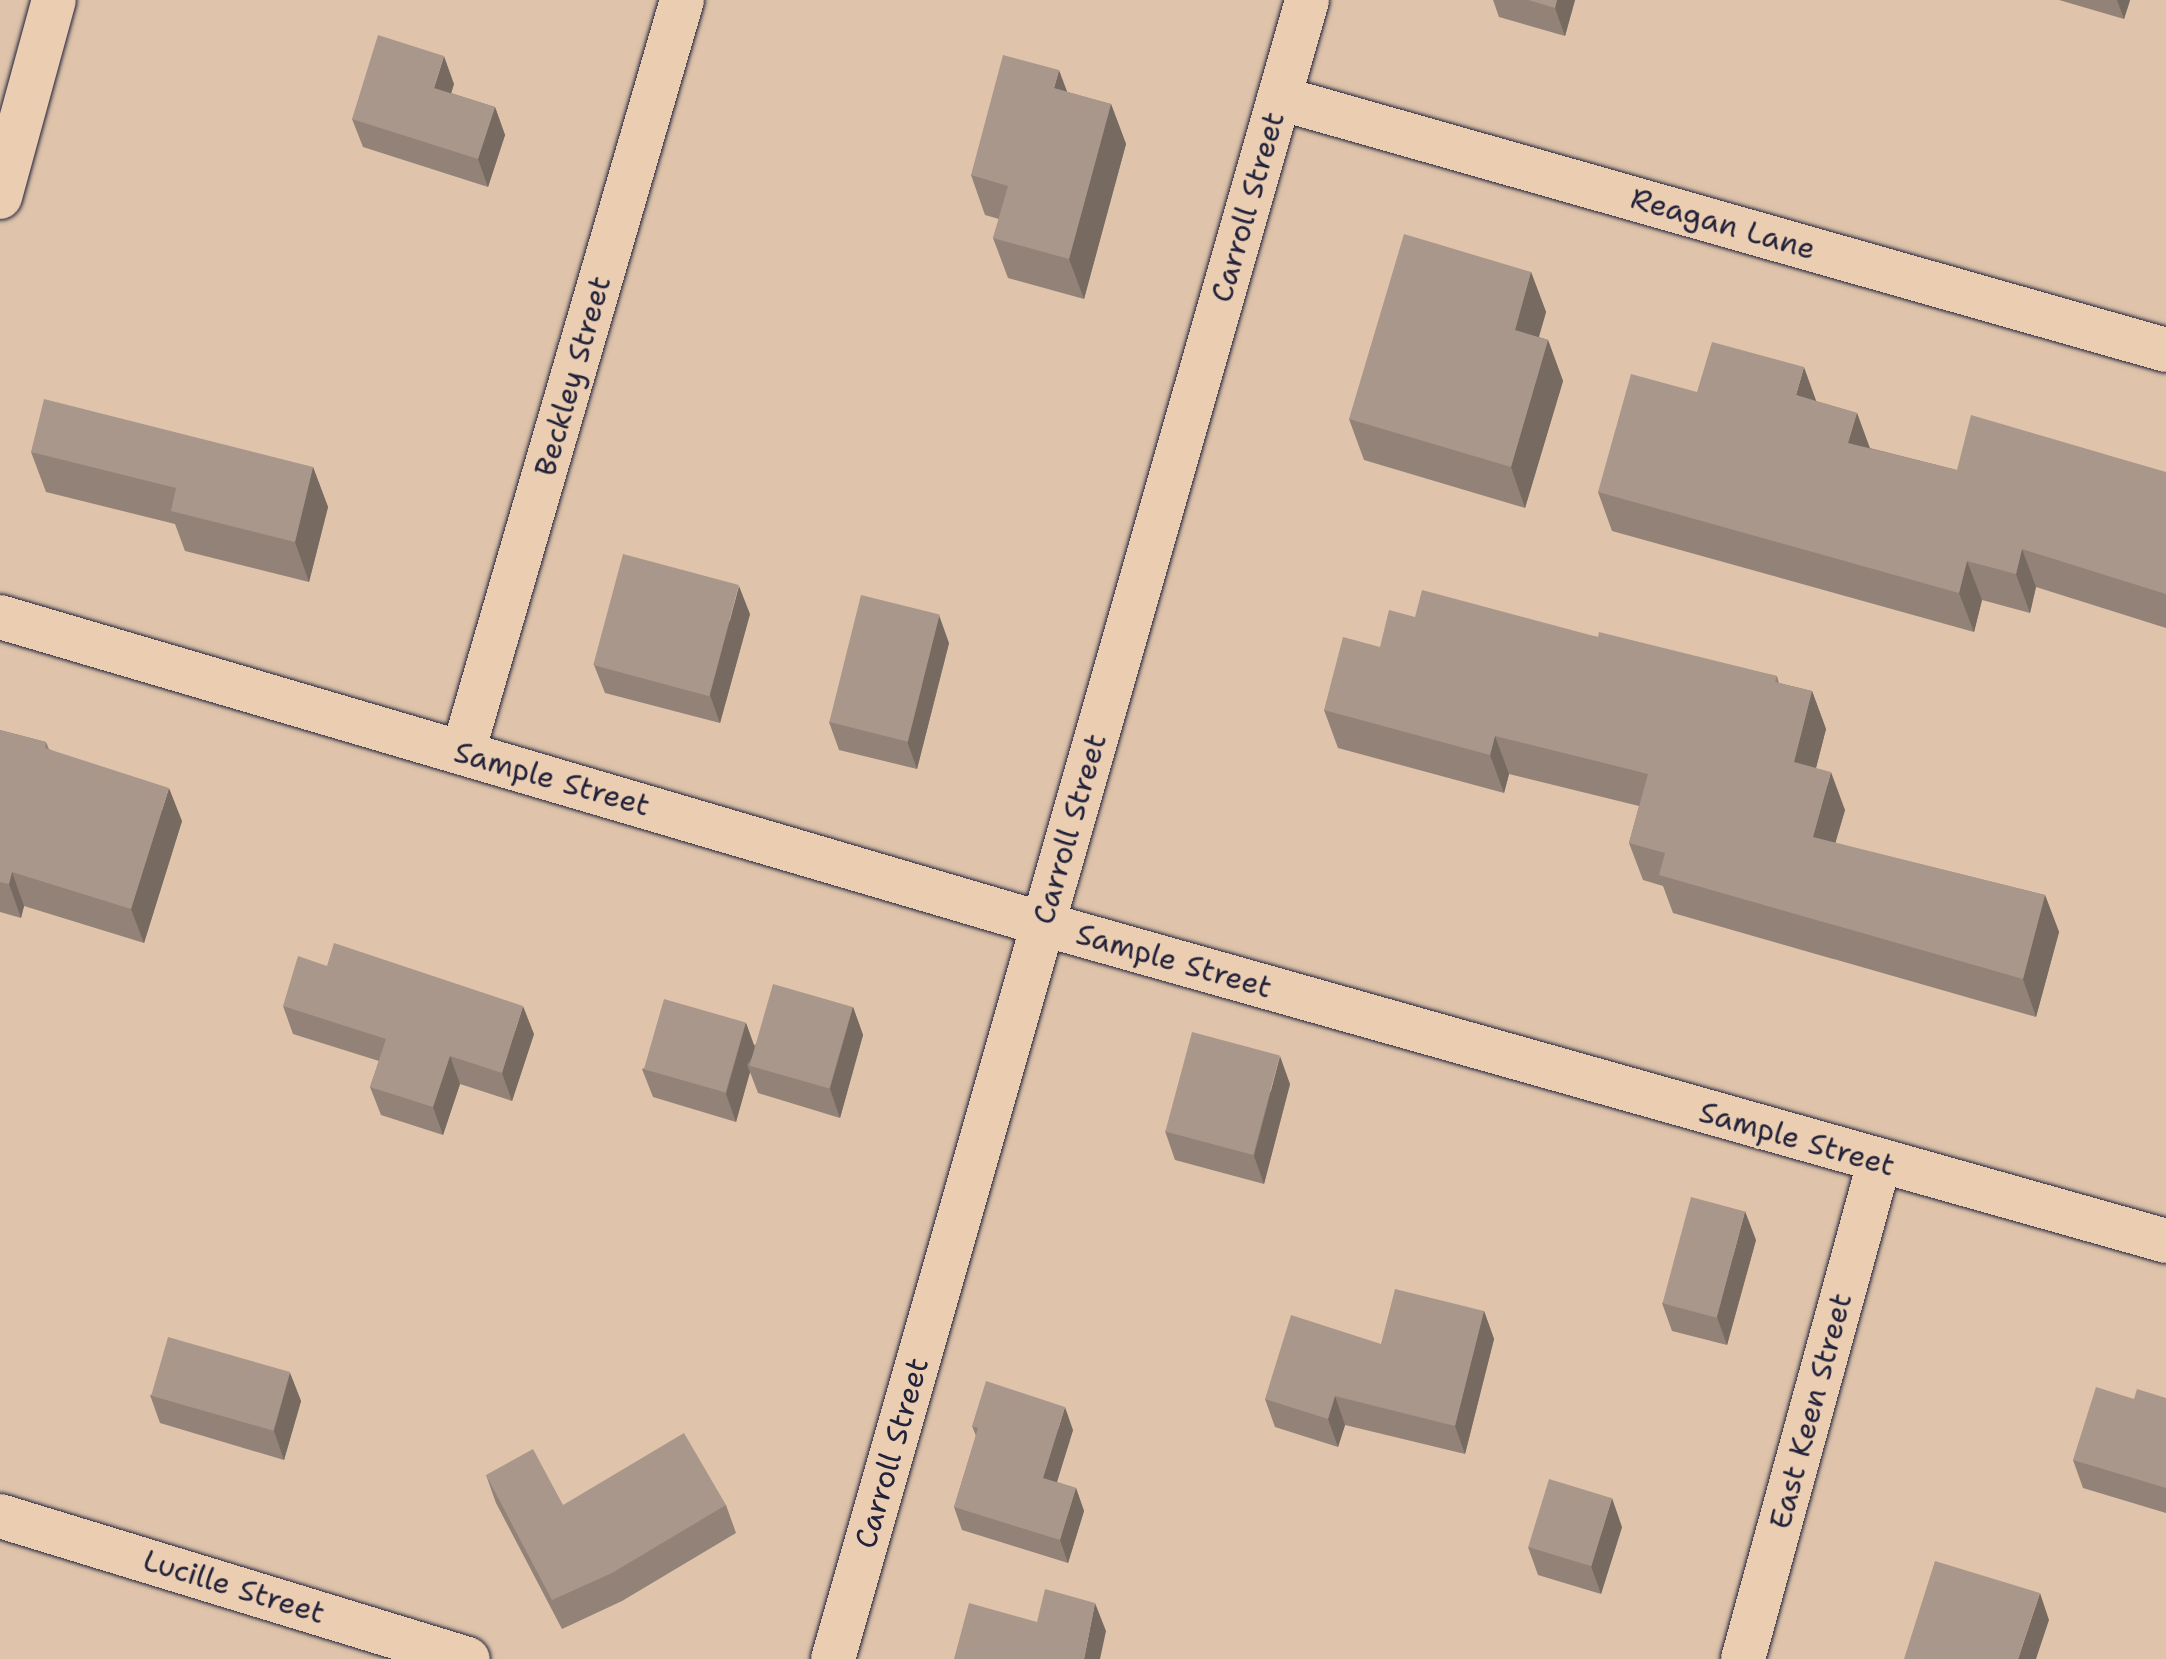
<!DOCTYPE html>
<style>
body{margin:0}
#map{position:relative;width:2166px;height:1659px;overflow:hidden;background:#dfc4ab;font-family:"Shantell Sans",sans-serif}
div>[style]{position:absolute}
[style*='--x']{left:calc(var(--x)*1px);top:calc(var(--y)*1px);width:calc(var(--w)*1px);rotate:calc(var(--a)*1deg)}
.roads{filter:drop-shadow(0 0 2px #22223b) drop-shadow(0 0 2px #22223b)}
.minor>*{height:44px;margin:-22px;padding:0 22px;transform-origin:22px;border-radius:22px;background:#ebceb2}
.major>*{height:44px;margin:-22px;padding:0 22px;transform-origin:22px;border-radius:22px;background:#ebceb2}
.wall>*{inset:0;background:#928278}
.shaded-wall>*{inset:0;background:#776a61}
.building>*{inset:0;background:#aa978b;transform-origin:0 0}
span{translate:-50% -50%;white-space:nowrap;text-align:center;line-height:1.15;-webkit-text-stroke:6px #ebceb2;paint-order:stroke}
.street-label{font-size:30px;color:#22223b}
</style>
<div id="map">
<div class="roads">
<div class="minor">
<div style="--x:1279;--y:98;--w:922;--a:15.86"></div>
<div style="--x:0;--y:197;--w:204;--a:-74.7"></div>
<div style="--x:0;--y:617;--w:1087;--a:16.4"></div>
<div style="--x:1043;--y:924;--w:1167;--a:15.76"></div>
<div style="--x:463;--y:752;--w:783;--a:-73.76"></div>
<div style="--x:0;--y:1516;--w:489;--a:17"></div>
<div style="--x:1743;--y:1659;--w:514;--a:-74.67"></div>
</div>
<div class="major">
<div style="--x:833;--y:1659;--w:1725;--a:-74.05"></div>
</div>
</div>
<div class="wall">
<div style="clip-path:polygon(1493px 0,1575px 0,1565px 36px,1499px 17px)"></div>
<div style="clip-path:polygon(2059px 0,2130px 0,2124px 19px)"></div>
<div style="clip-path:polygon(454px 84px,451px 93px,495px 107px,505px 135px,488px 187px,363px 147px,352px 119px)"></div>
<div style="clip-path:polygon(1067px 92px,1111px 104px,1126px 144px,1084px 299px,1008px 278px,993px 238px,999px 219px,985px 215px,971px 175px)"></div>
<div style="clip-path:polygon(1531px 272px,1546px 312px,1539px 337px,1548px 340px,1563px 381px,1525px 508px,1364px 460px,1349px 419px)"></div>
<div style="clip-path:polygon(1697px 392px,1816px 401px,1857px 413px,1870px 448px,1957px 470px,2166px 472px,2166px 628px,2036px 587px,2030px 613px,1982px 600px,1974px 632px,1612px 531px,1598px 492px)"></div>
<div style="clip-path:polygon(31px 452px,313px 467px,328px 507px,309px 582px,185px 551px,175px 524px,46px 492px)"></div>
<div style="clip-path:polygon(750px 614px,720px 723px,605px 693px,594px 665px)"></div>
<div style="clip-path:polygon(1415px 617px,1598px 637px,1777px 676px,1779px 683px,1812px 691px,1826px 729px,1816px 768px,1845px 810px,1835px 843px,2045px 895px,2059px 932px,2036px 1017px,1673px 913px,1663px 886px,1643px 880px,1629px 843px,1639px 806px,1509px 774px,1504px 793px,1338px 748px,1324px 710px,1380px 647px)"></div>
<div style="clip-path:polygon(949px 643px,917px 769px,839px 750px,829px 722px)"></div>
<div style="clip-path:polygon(0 730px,46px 742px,49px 749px,182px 821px,144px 943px,24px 906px,21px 918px,0 912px)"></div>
<div style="clip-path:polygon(283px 1006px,534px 1034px,512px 1101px,460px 1084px,443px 1135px,381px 1115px,370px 1087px,379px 1061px,293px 1034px)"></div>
<div style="clip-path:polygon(853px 1007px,863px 1035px,840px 1118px,758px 1093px,750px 1072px,736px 1122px,653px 1097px,642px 1069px,746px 1023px,754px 1045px)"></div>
<div style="clip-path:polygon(1290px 1084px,1264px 1184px,1175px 1160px,1165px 1131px)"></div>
<div style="clip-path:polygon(1756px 1240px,1727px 1345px,1672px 1331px,1662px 1303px)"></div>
<div style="clip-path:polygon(1484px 1311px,1494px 1339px,1465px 1454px,1345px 1425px,1338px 1447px,1275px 1427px,1265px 1399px,1381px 1344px)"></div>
<div style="clip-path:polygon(290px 1373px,301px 1401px,284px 1460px,160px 1423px,150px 1395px)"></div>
<div style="clip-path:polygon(2166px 1398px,2166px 1513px,2083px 1488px,2073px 1460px,2134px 1399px)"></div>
<div style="clip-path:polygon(972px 1426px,1073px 1430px,1057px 1482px,1076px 1488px,1084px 1511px,1068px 1563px,962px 1530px,954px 1507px,976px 1436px)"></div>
<div style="clip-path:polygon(486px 1475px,563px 1505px,726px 1505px,736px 1533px,622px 1601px,562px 1629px,496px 1503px)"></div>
<div style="clip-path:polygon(1622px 1527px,1601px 1594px,1538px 1575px,1528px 1547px)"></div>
</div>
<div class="shaded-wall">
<div style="clip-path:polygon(1557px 0,1575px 0,1565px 36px,1555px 8px)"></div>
<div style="clip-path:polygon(2117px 0,2130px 0,2124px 19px)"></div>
<div style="clip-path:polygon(444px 56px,454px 84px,444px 116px,434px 88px)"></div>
<div style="clip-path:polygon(1059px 70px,1074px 110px,1054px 88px)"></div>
<div style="clip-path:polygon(1111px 104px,1126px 144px,1084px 299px,1069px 259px)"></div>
<div style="clip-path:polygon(495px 107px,505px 135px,488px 187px,478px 159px)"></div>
<div style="clip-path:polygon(1531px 272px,1546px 312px,1529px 370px,1515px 330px)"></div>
<div style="clip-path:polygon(1548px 340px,1563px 381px,1525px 508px,1511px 467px)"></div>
<div style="clip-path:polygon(1804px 367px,1818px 406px,1796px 395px)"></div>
<div style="clip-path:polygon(1857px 413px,1871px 452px,1848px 443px)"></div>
<div style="clip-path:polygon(313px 467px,328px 507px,309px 582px,295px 542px)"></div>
<div style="clip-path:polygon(2022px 549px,2036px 587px,2030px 613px,2016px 574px)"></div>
<div style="clip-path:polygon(1967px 561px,1982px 600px,1974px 632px,1959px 593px)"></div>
<div style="clip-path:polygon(739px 586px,750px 614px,720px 723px,710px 695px)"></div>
<div style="clip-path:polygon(939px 615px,949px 643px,917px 769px,907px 741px)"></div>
<div style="clip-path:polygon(1812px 691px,1826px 729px,1808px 799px,1794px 762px)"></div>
<div style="clip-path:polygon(1495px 736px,1509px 774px,1504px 793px,1490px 755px)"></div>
<div style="clip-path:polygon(1831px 772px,1845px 810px,1826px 875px,1813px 837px)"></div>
<div style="clip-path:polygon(169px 788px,182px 821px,144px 943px,131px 909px)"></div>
<div style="clip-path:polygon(12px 872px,24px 906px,21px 918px,9px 884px)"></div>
<div style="clip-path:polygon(2045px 895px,2059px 932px,2036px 1017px,2023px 979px)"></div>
<div style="clip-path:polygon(523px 1006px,534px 1034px,512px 1101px,502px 1073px)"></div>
<div style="clip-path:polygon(853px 1007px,863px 1035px,840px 1118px,830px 1089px)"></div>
<div style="clip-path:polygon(746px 1023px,756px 1051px,747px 1065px,750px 1072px,736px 1122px,726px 1094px)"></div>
<div style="clip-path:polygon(450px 1056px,460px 1084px,443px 1135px,433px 1107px)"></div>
<div style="clip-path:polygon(1280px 1056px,1290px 1084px,1264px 1184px,1254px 1156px)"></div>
<div style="clip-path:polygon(1745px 1211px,1756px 1240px,1727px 1345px,1717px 1317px)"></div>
<div style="clip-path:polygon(1484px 1311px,1494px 1339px,1465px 1454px,1455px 1426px)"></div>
<div style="clip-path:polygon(290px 1373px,301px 1401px,284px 1460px,274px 1431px)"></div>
<div style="clip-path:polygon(1335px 1396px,1345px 1425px,1338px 1447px,1328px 1419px)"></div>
<div style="clip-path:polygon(1065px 1407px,1073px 1430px,1051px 1501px,1043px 1478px)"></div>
<div style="clip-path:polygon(1076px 1488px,1084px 1511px,1068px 1563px,1060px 1540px)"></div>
<div style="clip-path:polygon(1612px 1498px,1622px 1527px,1601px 1594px,1591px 1566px)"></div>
<div style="clip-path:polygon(2040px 1593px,2049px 1620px,2036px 1659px,2018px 1659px)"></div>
<div style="clip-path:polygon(1095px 1603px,1106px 1631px,1100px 1659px,1084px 1659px)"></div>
</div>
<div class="building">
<div style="clip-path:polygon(1528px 0,1557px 0,1555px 8px)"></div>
<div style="clip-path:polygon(378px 35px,444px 56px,434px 88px,495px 107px,478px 159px,352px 119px)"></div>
<div style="clip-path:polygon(1003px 55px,1059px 70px,1054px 88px,1111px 104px,1069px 259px,993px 238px,1008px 186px,971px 175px)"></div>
<div style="clip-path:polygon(1404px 234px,1531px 272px,1515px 330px,1548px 340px,1511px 467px,1349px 419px)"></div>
<div style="clip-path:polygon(1712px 342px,1804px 367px,1796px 395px,1857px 413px,1848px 443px,1957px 470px,1971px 415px,2166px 472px,2166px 594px,2022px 549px,2016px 574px,1967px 561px,1959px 593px,1598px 492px,1631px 374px,1697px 392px)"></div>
<div style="clip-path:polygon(44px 399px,313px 467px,295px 542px,171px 511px,176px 488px,31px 452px)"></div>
<div style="left:623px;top:554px;width:120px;height:115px;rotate:15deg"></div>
<div style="clip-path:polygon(1422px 590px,1598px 637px,1599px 632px,1777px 676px,1775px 682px,1812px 691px,1794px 762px,1831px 772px,1813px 837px,2045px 895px,2023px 979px,1659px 875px,1665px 853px,1629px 843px,1648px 774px,1495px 736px,1490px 755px,1324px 710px,1343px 637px,1380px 647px,1389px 610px,1415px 617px)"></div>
<div style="left:861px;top:595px;width:81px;height:131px;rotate:14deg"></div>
<div style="clip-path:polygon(0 730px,46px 742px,45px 748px,169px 788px,131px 909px,12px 872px,9px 884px,0 882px)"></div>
<div style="clip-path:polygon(334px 943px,523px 1006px,502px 1073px,450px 1056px,433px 1107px,370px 1087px,386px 1039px,283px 1006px,298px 956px,327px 966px)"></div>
<div style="left:773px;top:984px;width:83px;height:85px;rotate:16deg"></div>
<div style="left:664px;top:999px;width:85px;height:73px;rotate:16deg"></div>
<div style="left:1192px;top:1032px;width:91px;height:103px;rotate:15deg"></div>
<div style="left:1691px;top:1197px;width:56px;height:110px;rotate:15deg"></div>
<div style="clip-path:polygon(1395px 1289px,1484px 1311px,1455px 1426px,1335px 1396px,1328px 1419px,1265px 1399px,1291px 1315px,1381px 1344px)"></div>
<div style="left:168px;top:1337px;width:127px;height:61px;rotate:16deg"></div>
<div style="clip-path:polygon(986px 1381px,1065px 1407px,1043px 1478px,1076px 1488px,1060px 1540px,954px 1507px,978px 1428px,972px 1426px)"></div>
<div style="clip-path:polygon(2096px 1387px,2134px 1399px,2137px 1389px,2166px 1398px,2166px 1488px,2073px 1460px)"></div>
<div style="clip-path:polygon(684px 1433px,726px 1505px,612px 1573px,552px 1600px,486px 1475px,533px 1449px,563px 1505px)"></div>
<div style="left:1549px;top:1479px;width:66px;height:71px;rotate:17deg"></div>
<div style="clip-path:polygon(1935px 1561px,2040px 1593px,2018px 1659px,1904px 1659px)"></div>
<div style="clip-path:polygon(1045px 1589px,1095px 1603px,1084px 1659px,954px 1659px,969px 1603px,1037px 1622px)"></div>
</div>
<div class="street-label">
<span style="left:1248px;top:207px;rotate:-74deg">Carroll Street</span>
<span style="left:1723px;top:224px;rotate:16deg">Reagan Lane</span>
<span style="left:573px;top:376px;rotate:-74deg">Beckley Street</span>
<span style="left:552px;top:779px;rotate:16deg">Sample Street</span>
<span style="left:1070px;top:829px;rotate:-74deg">Carroll Street</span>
<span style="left:1174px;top:961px;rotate:16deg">Sample Street</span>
<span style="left:1797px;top:1139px;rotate:16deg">Sample Street</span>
<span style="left:1811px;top:1411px;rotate:-75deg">East Keen Street</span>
<span style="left:892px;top:1453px;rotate:-74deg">Carroll Street</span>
<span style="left:234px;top:1587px;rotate:17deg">Lucille Street</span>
</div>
</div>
